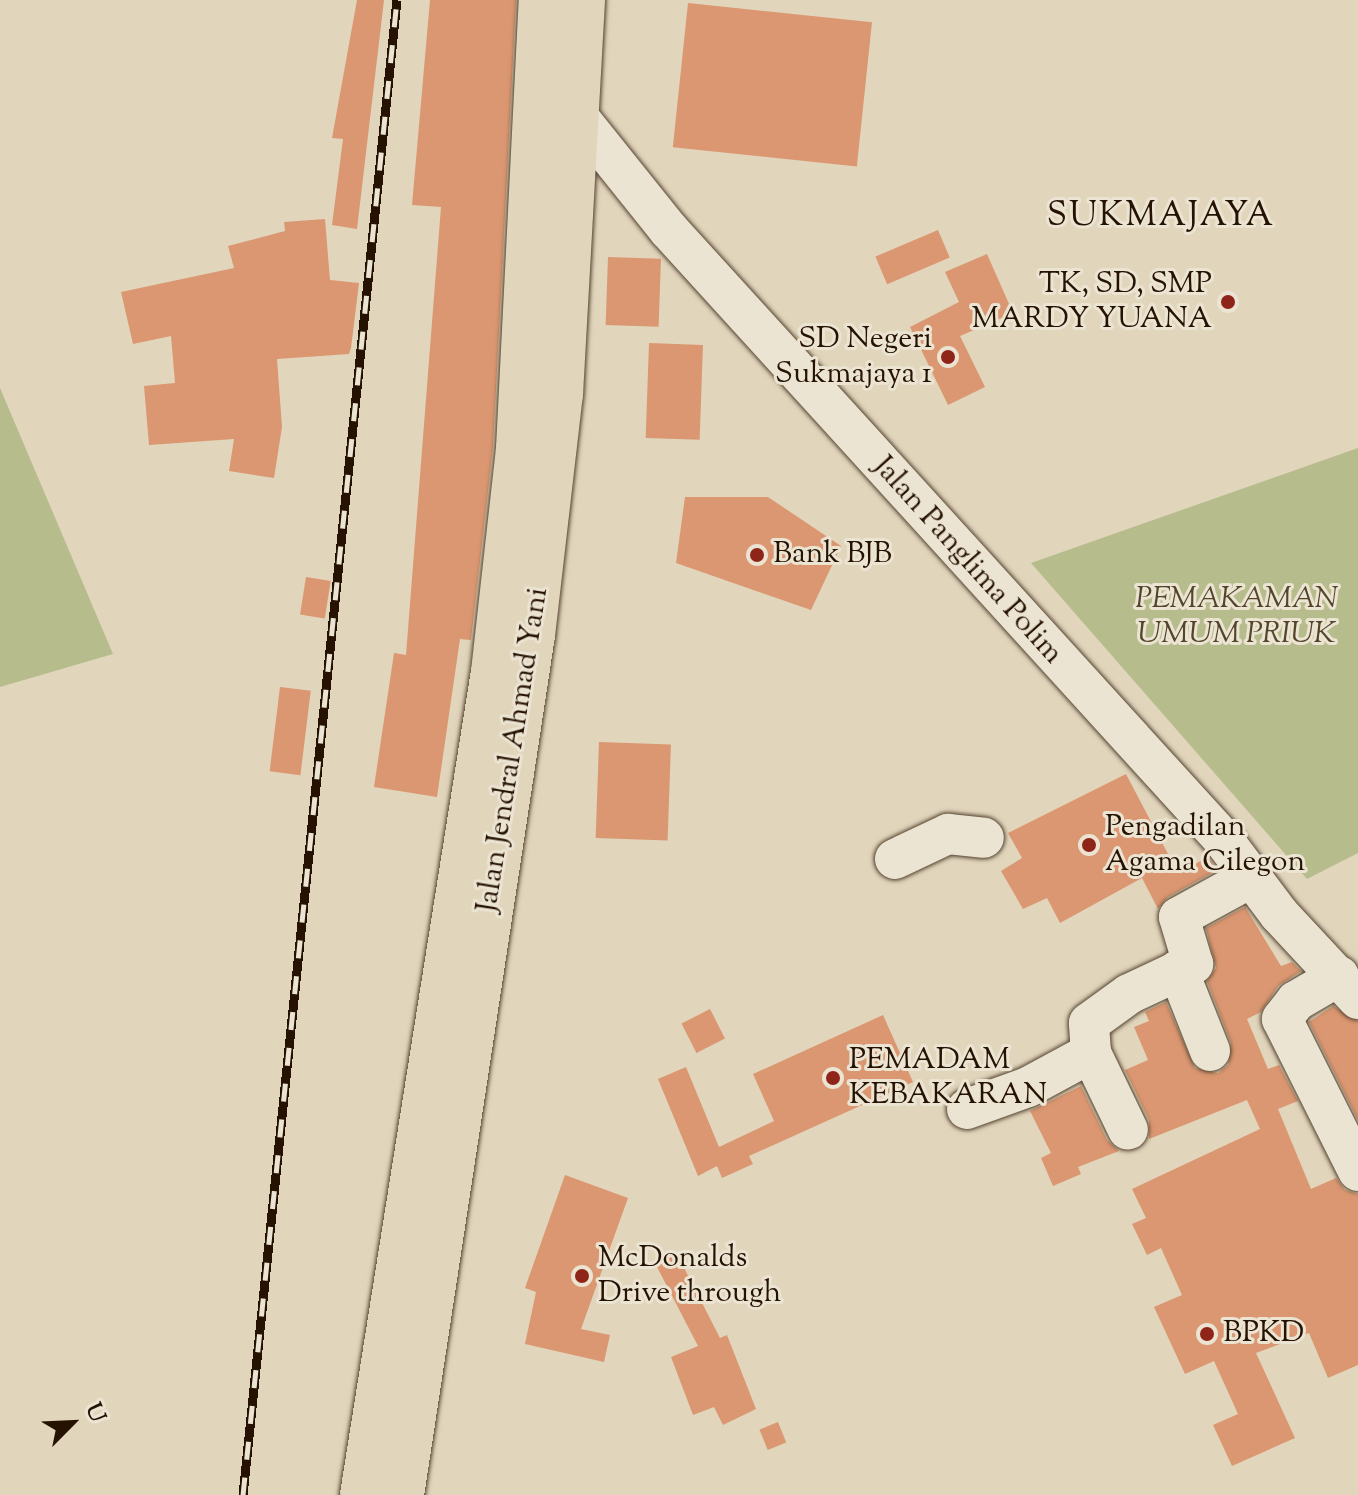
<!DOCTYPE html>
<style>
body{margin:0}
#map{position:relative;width:1358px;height:1495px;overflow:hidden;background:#e1d5bc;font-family:"Sorts Mill Goudy",serif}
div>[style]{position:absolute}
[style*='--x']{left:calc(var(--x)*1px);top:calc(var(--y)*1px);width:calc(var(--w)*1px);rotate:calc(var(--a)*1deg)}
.green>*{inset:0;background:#b7bc8d}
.building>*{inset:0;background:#db9771;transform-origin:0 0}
.roads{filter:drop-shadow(0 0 2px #55432f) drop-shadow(0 0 2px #55432f)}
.minor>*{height:40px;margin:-20px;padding:0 20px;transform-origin:20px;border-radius:20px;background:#ece4d3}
.highway>*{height:44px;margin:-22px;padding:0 22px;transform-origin:22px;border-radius:22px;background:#e1d5bc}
.rail>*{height:9px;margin-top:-4.5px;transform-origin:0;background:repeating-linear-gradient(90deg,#ece4d3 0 18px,#261200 0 36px);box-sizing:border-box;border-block:2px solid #261200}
.dots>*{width:22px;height:22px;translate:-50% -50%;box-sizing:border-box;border:4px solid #ece4d3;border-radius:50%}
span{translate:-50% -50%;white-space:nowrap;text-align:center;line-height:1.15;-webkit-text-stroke:6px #ece4d3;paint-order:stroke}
.poi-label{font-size:30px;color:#261200}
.right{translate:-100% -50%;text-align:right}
.left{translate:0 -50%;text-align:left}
.street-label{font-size:30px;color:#261200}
.park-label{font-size:30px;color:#52452a;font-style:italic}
.quarter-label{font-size:34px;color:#261200;letter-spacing:2px}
.north{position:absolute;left:32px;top:1383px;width:80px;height:80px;-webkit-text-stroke:6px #ece4d3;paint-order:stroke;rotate:66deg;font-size:22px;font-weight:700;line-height:32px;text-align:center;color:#261200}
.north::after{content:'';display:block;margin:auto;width:28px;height:36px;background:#261200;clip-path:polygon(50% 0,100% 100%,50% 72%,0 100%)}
</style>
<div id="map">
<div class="green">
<div style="clip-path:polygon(0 388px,113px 654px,0 687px)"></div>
<div style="clip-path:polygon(1358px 448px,1358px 853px,1307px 879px,1031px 563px)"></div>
</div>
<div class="building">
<div style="clip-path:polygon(357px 0,384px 0,357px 229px,332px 225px,343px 139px,332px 138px)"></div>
<div style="clip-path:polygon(430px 0,516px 0,493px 447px,471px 640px,460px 639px,437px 797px,374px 787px,394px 653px,406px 655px,441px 207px,412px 205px)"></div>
<div style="left:688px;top:3px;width:185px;height:145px;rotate:6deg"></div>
<div style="clip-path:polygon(325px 219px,330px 280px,359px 283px,351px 348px,349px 354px,277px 359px,282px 427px,274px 478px,229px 471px,234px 439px,149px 445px,144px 386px,175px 383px,171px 336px,133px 344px,121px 292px,234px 268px,228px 246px,285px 231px,284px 222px)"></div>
<div style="left:938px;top:230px;width:30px;height:68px;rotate:67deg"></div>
<div style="clip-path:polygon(987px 254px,1013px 313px,960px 336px,985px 387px,948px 405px,910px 327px,959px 302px,945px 272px)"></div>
<div style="left:608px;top:257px;width:53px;height:68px;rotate:2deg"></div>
<div style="left:649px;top:343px;width:54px;height:95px;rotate:2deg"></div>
<div style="clip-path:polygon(685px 497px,768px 497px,841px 546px,811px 610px,676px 563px)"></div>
<div style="left:306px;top:577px;width:25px;height:38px;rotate:9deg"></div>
<div style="left:280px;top:687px;width:31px;height:85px;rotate:7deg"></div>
<div style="left:599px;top:742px;width:72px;height:96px;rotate:2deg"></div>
<div style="clip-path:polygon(1126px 774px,1178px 873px,1208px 857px,1217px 870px,1168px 897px,1158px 909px,1142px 878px,1060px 923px,1047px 898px,1023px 909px,1001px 871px,1022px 858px,1008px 833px)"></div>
<div style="clip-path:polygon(1245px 907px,1281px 966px,1292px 962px,1301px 971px,1278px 986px,1261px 1012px,1247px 1019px,1268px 1069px,1279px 1065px,1298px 1101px,1278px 1109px,1311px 1189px,1336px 1178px,1345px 1190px,1358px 1194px,1358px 1365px,1328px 1378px,1309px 1333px,1256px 1353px,1295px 1438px,1232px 1466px,1213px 1425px,1238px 1414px,1214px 1361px,1185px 1374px,1154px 1307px,1182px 1295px,1161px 1248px,1147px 1255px,1132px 1224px,1146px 1218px,1132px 1189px,1260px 1129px,1247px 1100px,1149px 1139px,1149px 1120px,1125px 1070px,1148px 1060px,1134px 1027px,1149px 1021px,1145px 1012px,1166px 1002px,1195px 1068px,1218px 1073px,1228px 1065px,1231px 1043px,1207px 981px,1216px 968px,1206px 928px)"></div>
<div style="clip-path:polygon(1333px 1006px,1358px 1021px,1358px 1120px,1309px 1022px)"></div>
<div style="left:710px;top:1009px;width:33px;height:32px;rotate:63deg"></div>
<div style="clip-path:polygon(883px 1015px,913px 1082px,749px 1156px,753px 1164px,722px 1178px,717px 1166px,698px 1176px,658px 1079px,686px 1067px,719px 1147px,774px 1121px,753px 1074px)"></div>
<div style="clip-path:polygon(1081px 1086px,1107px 1140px,1119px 1151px,1078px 1167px,1081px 1174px,1053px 1186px,1041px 1158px,1051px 1153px,1030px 1111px)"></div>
<div style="clip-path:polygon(565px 1175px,628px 1198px,581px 1329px,610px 1335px,604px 1362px,525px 1344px,536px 1292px,525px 1288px)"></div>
<div style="clip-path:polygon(677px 1254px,720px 1338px,727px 1335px,756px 1409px,723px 1425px,714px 1407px,693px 1415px,671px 1357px,698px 1346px,656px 1265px)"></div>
<div style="left:778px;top:1422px;width:22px;height:20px;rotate:68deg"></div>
</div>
<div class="roads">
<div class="minor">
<div style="--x:580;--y:119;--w:141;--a:51.3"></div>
<div style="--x:668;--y:229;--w:823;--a:47.71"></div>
<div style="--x:1222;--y:838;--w:95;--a:53.1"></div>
<div style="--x:1279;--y:914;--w:116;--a:47.1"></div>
<div style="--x:895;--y:859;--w:59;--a:-25.3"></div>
<div style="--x:948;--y:834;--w:36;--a:6"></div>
<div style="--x:1178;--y:970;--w:87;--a:68.4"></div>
<div style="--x:1339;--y:976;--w:50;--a:149.8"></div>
<div style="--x:1296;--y:1001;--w:23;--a:128"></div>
<div style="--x:1282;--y:1019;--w:170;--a:63.4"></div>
<div style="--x:1091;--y:1053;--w:85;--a:64.3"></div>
<div style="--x:967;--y:1109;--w:65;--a:-19.8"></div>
<div style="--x:1028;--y:1087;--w:72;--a:-28.4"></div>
<div style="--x:1091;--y:1053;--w:30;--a:-94"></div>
<div style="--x:1089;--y:1023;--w:49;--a:-35.9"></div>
<div style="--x:1129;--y:994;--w:71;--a:-25.1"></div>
<div style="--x:1193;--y:964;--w:49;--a:-106.6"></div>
<div style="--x:1179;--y:917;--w:83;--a:-28.7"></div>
</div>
<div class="highway">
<div style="--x:362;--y:1495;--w:833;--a:-80.96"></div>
<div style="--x:493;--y:672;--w:224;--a:-83.6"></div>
<div style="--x:518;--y:449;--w:450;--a:-87.1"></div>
<div style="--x:402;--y:1495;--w:870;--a:-81.34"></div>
<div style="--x:533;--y:635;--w:243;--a:-83.4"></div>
<div style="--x:561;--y:394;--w:395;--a:-86.8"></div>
</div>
</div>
<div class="rail">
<div style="--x:243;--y:1495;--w:1503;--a:-84.12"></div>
</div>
<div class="dots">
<div style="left:1228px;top:302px;background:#8f2418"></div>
<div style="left:948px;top:357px;background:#8f2418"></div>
<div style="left:757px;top:555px;background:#8f2418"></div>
<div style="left:1089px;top:845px;background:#8f2418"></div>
<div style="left:833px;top:1078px;background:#8f2418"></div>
<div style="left:582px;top:1276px;background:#8f2418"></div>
<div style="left:1207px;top:1334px;background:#8f2418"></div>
</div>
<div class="poi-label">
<span class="right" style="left:1212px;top:302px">TK, SD, SMP<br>MARDY YUANA</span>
<span class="right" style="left:932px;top:357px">SD Negeri<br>Sukmajaya 1</span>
<span class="left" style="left:773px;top:555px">Bank BJB</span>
<span class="left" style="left:1105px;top:845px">Pengadilan<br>Agama Cilegon</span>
<span class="left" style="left:849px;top:1078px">PEMADAM<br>KEBAKARAN</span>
<span class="left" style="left:598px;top:1276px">McDonalds<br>Drive through</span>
<span class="left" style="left:1223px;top:1334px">BPKD</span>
</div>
<div class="street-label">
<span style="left:967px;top:561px;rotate:48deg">Jalan Panglima Polim</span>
<span style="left:514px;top:750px;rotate:-81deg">Jalan Jendral Ahmad Yani</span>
</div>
<div class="park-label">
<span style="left:1237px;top:617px">PEMAKAMAN<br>UMUM PRIUK</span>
</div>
<div class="quarter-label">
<span style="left:1161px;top:217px">SUKMAJAYA</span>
</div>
<div class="north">U</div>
</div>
